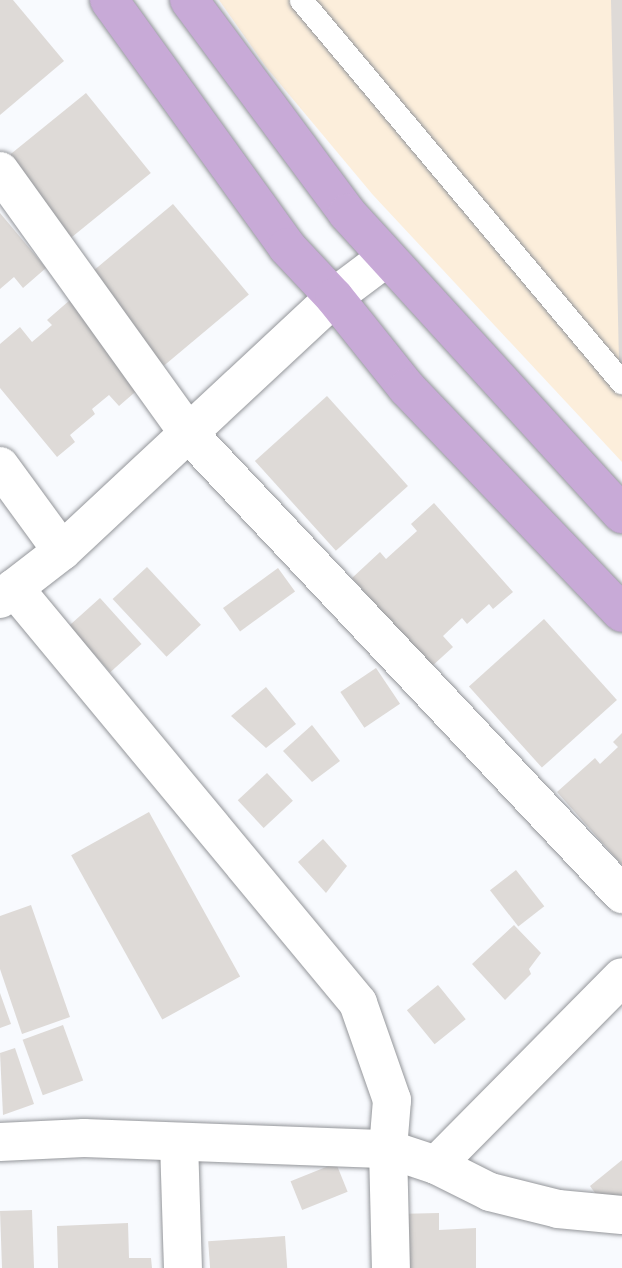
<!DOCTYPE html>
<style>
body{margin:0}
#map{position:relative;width:622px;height:1268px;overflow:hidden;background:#f8fafe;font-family:"Crimson Pro",serif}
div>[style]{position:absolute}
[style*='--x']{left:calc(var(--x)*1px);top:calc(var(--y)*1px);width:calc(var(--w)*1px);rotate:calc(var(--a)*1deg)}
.industrial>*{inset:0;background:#fceedb}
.building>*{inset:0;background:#dedad7;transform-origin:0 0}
.roads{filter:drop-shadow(0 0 2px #94969a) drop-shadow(0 0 2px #94969a)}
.lane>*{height:23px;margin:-11.5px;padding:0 11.5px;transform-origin:11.5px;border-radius:11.5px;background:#fff}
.street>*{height:38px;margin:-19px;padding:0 19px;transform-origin:19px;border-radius:19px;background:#fff}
.primary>*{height:38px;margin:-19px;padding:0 19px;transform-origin:19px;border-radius:19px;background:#c8aad7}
span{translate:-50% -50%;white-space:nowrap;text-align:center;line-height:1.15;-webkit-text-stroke:5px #f8fafe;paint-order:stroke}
</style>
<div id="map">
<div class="industrial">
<div style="clip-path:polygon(219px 0,622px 0,622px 462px,373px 195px,266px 67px)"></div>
</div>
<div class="building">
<div style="clip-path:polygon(0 0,13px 0,64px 61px,0 115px)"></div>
<div style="clip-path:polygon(611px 0,622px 0,622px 363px,619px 363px)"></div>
<div style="left:86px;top:93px;width:103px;height:111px;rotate:51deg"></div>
<div style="left:173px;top:204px;width:118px;height:111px;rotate:50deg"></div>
<div style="clip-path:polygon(0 213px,46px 268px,23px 288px,14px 277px,0 289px)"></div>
<div style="clip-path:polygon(70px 300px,141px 387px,119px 406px,109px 395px,92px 409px,95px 414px,70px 435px,75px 442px,57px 457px,0 388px,0 344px,20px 327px,32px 342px,52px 325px,47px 320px)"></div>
<div style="left:327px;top:396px;width:121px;height:97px;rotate:48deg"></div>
<div style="clip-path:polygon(434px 503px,513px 592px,493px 609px,489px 604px,467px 624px,462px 618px,443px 636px,453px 647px,431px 667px,352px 578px,380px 552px,386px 559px,417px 531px,411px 524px)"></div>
<div style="left:147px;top:567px;width:79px;height:47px;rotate:47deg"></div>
<div style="left:278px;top:568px;width:29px;height:68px;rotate:54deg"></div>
<div style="left:100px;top:598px;width:62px;height:42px;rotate:48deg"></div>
<div style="left:544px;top:619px;width:109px;height:101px;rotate:48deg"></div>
<div style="left:376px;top:668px;width:43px;height:43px;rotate:56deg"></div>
<div style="clip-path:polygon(266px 687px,296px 724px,266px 748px,231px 716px)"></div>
<div style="clip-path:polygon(312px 725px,340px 761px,312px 782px,283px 751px)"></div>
<div style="clip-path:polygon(622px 733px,622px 865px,557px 792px,595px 758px,600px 764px,618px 747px,613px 742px)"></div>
<div style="left:267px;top:773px;width:38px;height:40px;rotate:47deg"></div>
<div style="left:149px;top:812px;width:188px;height:89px;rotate:61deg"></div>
<div style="clip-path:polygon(323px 839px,347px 866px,326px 893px,298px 862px)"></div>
<div style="left:516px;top:870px;width:46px;height:33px;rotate:52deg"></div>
<div style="clip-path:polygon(31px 905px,70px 1017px,22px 1034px,0 969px,0 916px)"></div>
<div style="clip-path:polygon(514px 925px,541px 953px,529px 969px,531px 974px,505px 1000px,472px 964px)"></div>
<div style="left:438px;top:985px;width:44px;height:40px;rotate:51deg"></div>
<div style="clip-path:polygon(0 993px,11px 1024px,0 1028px)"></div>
<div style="left:63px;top:1025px;width:59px;height:43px;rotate:70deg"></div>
<div style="clip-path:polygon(15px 1048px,34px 1104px,3px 1115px,0 1053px)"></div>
<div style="clip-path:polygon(622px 1160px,622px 1199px,601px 1201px,590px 1186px)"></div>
<div style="left:336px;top:1163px;width:31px;height:49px;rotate:68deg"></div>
<div style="left:32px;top:1210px;width:58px;height:32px;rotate:88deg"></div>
<div style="clip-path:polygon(439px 1213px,439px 1230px,476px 1228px,476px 1268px,397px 1268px,395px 1214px)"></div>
<div style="clip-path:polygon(128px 1223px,129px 1258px,151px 1258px,152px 1268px,58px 1268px,57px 1226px)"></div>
<div style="left:285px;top:1236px;width:32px;height:77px;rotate:86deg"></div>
</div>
<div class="roads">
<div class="lane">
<div style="--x:301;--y:0;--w:499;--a:50"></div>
</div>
<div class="street">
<div style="--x:0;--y:171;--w:324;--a:54.3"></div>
<div style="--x:189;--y:434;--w:632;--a:46.73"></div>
<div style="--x:0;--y:466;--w:105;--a:53.9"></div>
<div style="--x:14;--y:588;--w:539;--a:50.34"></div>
<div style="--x:358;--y:1003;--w:103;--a:70.7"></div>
<div style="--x:392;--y:1100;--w:49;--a:94.7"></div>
<div style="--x:388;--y:1149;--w:119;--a:88.6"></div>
<div style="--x:0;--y:599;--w:78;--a:-37.7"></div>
<div style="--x:62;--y:551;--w:372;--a:-43"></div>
<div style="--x:334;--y:297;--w:65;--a:-36.9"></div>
<div style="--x:0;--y:1142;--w:84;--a:-2.7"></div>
<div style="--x:84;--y:1138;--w:304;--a:2.1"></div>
<div style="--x:388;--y:1149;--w:51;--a:18.4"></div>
<div style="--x:436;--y:1165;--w:60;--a:26.6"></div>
<div style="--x:490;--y:1192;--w:70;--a:14"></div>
<div style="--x:558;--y:1209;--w:64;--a:5.4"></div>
<div style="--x:179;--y:1142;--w:126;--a:88.2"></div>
<div style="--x:436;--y:1165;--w:264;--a:-45.3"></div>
</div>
<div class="primary">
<div style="--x:109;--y:0;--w:304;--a:54.2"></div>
<div style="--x:287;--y:247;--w:69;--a:46.8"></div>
<div style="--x:334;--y:297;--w:117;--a:51.3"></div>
<div style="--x:407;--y:388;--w:311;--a:46.3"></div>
<div style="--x:189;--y:0;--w:265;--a:53.4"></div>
<div style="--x:347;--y:213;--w:408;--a:47.6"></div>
</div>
</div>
</div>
